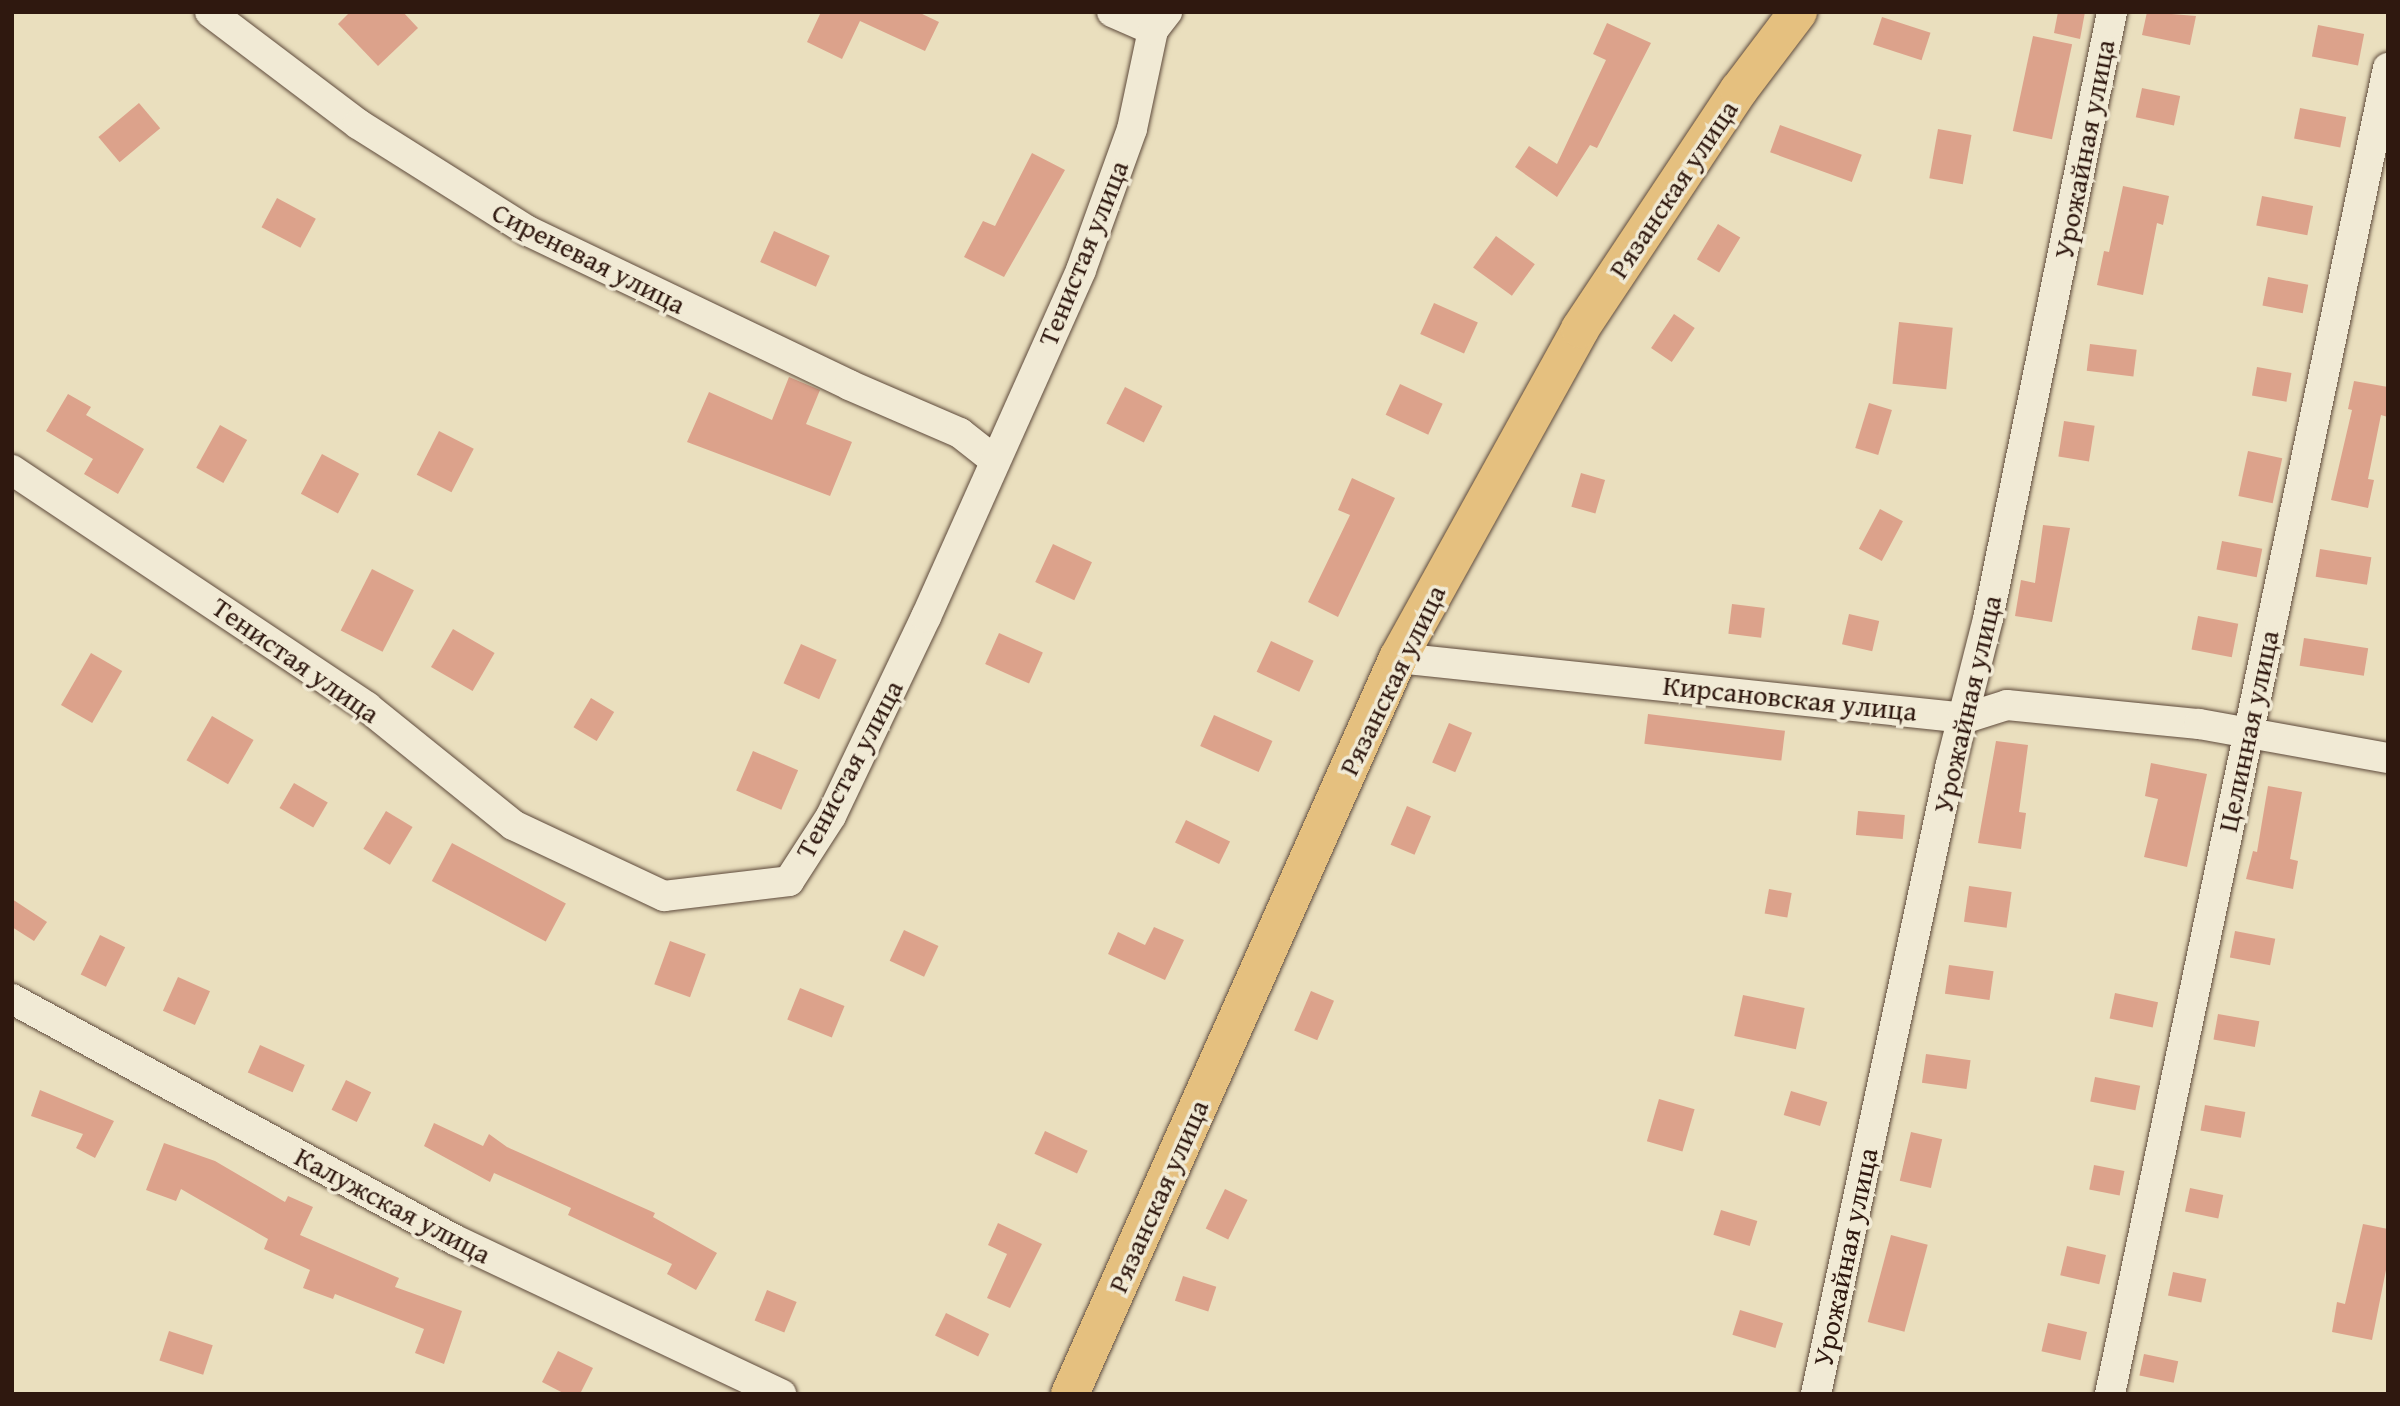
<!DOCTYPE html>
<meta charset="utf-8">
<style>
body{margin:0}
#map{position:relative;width:2400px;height:1406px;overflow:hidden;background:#eadfbe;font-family:"Gentium Book Plus",serif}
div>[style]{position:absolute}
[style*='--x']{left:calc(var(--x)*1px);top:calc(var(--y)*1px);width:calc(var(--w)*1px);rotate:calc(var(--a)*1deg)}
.building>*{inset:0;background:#dca28b;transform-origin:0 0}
.roads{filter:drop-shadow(0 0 2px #5e4a3b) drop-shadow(0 0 2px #5e4a3b)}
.minor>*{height:30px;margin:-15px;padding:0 15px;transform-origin:15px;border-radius:15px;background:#f1ead5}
.major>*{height:38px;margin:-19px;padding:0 19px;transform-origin:19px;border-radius:19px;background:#e5c07f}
span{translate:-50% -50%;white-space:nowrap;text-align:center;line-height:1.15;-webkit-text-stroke:7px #f1ead5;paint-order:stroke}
.street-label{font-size:28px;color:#2f180f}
.frame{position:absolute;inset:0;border:14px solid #2f180f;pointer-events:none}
</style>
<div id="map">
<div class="building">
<div style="clip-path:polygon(350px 12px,403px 12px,418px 28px,378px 66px,338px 24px)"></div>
<div style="clip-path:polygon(821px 12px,918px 12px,939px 22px,925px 51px,860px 21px,842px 59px,807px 42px)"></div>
<div style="clip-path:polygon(2058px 12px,2085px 12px,2080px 39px,2054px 33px)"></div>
<div style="clip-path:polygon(2147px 12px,2196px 16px,2190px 45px,2142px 35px)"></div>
<div style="left:1882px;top:17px;width:51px;height:29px;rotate:18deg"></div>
<div style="clip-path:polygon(1607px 23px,1651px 43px,1597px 148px,1590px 145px,1557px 197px,1515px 167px,1529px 146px,1557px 164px,1606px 60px,1593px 54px)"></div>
<div style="left:2318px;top:25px;width:47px;height:32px;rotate:11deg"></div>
<div style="left:2033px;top:36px;width:40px;height:97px;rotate:12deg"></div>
<div style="left:2142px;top:88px;width:39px;height:30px;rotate:12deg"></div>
<div style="left:139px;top:103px;width:33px;height:53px;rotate:50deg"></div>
<div style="left:2300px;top:108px;width:47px;height:31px;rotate:11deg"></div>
<div style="left:1780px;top:125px;width:87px;height:29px;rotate:20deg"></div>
<div style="left:1938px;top:129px;width:34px;height:50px;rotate:10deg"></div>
<div style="clip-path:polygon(1032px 153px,1065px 170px,1004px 277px,964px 257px,983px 221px,995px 226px)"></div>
<div style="clip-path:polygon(2123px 186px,2169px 196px,2163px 225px,2157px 223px,2143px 295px,2097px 285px,2104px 251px,2109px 252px)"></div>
<div style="left:2262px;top:196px;width:52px;height:30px;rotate:11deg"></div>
<div style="left:277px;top:198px;width:44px;height:33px;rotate:28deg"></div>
<div style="left:1718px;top:224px;width:26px;height:41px;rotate:31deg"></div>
<div style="left:774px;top:231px;width:61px;height:34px;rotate:24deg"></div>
<div style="left:1496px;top:236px;width:48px;height:39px;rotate:36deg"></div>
<div style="left:2268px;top:277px;width:41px;height:29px;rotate:11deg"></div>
<div style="left:1434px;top:303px;width:48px;height:34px;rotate:24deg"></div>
<div style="left:1674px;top:314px;width:25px;height:41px;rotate:34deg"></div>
<div style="left:1899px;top:322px;width:54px;height:62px;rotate:6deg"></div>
<div style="left:2090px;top:344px;width:47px;height:27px;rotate:7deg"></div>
<div style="left:2257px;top:367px;width:35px;height:29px;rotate:10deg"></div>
<div style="clip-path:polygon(789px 377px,820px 390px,806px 424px,852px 442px,830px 496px,687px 442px,709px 392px,772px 420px)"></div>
<div style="clip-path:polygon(2354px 381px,2388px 387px,2388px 417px,2381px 415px,2368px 479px,2374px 480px,2368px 508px,2331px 500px,2352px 410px,2348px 409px)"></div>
<div style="left:1400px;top:384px;width:47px;height:34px;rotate:25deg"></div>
<div style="left:1125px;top:387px;width:42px;height:41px;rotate:27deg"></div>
<div style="clip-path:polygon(68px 394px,91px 407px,86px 415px,144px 449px,118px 494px,84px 474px,93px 459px,46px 431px)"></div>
<div style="left:1869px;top:403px;width:24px;height:47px;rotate:17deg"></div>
<div style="left:2064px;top:421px;width:31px;height:36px;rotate:9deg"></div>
<div style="left:220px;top:425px;width:31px;height:49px;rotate:29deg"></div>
<div style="left:439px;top:431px;width:39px;height:49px;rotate:27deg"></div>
<div style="left:2248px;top:451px;width:35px;height:46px;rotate:12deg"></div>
<div style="left:322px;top:454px;width:42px;height:45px;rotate:28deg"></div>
<div style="left:1581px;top:473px;width:25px;height:35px;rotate:16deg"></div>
<div style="clip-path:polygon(1352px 478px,1395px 498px,1338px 617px,1308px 602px,1350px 515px,1338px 510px)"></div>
<div style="left:1880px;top:509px;width:26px;height:45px;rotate:28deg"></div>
<div style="clip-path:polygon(2043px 525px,2070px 528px,2052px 622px,2015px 616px,2021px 580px,2035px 583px)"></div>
<div style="left:2222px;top:541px;width:41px;height:29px;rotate:11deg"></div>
<div style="left:1053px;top:544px;width:43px;height:42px;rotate:25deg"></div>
<div style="left:2320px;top:549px;width:52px;height:28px;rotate:9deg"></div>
<div style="left:372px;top:569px;width:47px;height:69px;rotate:27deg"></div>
<div style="left:1732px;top:604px;width:33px;height:30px;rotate:7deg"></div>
<div style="left:1849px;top:614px;width:31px;height:31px;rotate:13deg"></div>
<div style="left:2198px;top:616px;width:41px;height:34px;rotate:11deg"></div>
<div style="left:453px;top:629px;width:48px;height:44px;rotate:30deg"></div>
<div style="left:999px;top:633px;width:48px;height:34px;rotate:24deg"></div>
<div style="left:2304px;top:638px;width:65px;height:28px;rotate:9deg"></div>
<div style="left:1271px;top:641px;width:47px;height:34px;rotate:25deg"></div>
<div style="left:801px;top:644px;width:39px;height:43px;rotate:24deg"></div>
<div style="left:91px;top:653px;width:36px;height:60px;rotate:30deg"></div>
<div style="left:591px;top:698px;width:27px;height:34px;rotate:31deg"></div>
<div style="left:1648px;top:714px;width:138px;height:30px;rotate:7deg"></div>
<div style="left:1214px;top:715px;width:64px;height:34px;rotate:24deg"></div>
<div style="left:212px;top:716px;width:48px;height:51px;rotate:30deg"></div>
<div style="left:1449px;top:723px;width:25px;height:43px;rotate:23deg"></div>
<div style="clip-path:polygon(1996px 741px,2028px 745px,2019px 812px,2026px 813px,2021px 849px,1978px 843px)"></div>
<div style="left:753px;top:751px;width:49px;height:43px;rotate:23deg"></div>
<div style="clip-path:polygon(2151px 763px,2207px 774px,2187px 867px,2144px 857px,2158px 799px,2145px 796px)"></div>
<div style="left:294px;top:783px;width:39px;height:29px;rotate:30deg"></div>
<div style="clip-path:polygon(2268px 786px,2302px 792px,2290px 859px,2298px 861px,2293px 889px,2246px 879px,2253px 851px,2257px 852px)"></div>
<div style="left:1407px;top:806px;width:26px;height:42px;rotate:23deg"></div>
<div style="left:386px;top:811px;width:31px;height:44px;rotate:31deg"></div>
<div style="left:1858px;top:811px;width:47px;height:24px;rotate:5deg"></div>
<div style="left:1186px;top:820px;width:49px;height:25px;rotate:26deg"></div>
<div style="left:452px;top:843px;width:129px;height:43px;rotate:28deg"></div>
<div style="left:1969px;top:886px;width:43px;height:36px;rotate:8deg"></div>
<div style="left:1769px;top:889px;width:23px;height:25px;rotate:10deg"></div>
<div style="clip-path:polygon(12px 899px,47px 922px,34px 941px,12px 927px)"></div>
<div style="clip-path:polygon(1154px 927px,1184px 940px,1165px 980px,1108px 954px,1118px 932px,1145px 945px)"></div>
<div style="left:904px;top:930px;width:38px;height:34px;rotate:25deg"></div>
<div style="left:2235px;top:931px;width:41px;height:27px;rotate:11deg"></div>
<div style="left:100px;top:935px;width:28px;height:44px;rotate:26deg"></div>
<div style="left:670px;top:941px;width:38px;height:46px;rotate:20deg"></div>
<div style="left:1949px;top:965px;width:45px;height:29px;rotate:8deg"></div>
<div style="left:178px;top:977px;width:35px;height:37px;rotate:24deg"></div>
<div style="left:800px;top:988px;width:48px;height:34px;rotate:22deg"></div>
<div style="left:1311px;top:991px;width:25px;height:43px;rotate:23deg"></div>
<div style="left:2115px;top:993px;width:44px;height:26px;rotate:12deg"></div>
<div style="left:1743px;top:995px;width:63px;height:42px;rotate:12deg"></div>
<div style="left:2218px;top:1014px;width:42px;height:26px;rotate:10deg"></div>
<div style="left:260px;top:1045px;width:49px;height:30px;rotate:24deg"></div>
<div style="left:1926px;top:1054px;width:45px;height:29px;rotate:8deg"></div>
<div style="left:2095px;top:1077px;width:46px;height:25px;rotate:11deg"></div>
<div style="left:346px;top:1080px;width:28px;height:33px;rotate:26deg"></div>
<div style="clip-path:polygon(40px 1090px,114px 1121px,95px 1158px,76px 1148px,83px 1134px,31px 1116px)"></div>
<div style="left:1791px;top:1091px;width:38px;height:25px;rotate:17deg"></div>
<div style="left:1659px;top:1099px;width:37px;height:44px;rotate:16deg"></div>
<div style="left:2205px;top:1105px;width:41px;height:26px;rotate:10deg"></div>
<div style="clip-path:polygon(434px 1123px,483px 1146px,489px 1134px,507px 1147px,655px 1213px,653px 1217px,717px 1253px,696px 1290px,667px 1274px,672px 1264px,568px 1215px,571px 1208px,494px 1173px,490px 1182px,424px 1146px)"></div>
<div style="left:1045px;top:1131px;width:47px;height:25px;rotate:25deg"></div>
<div style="left:1911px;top:1132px;width:32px;height:50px;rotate:13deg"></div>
<div style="clip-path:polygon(164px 1143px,215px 1161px,285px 1202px,288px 1196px,313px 1207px,300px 1235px,399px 1278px,395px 1287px,462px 1311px,444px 1364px,415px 1353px,424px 1329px,335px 1294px,333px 1299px,303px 1288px,310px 1270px,264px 1249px,268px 1239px,181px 1189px,176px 1201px,146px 1190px)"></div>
<div style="left:2094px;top:1165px;width:31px;height:25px;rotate:11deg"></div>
<div style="left:2190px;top:1188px;width:34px;height:24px;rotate:12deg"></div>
<div style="left:1225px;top:1189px;width:25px;height:44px;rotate:26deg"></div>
<div style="left:1721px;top:1210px;width:38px;height:26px;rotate:17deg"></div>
<div style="clip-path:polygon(998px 1223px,1042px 1244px,1010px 1308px,987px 1298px,1007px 1254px,988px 1245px)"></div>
<div style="clip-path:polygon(2363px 1224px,2388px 1229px,2388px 1260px,2372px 1340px,2332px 1332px,2337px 1302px,2345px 1304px)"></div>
<div style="left:1891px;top:1235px;width:38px;height:90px;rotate:15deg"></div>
<div style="left:2067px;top:1246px;width:40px;height:30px;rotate:13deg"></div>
<div style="left:2173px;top:1272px;width:34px;height:24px;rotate:12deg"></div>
<div style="left:1183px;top:1276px;width:35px;height:26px;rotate:18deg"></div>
<div style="left:767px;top:1290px;width:32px;height:33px;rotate:22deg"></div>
<div style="left:1740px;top:1310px;width:45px;height:26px;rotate:17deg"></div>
<div style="left:946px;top:1313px;width:48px;height:25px;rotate:26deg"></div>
<div style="left:2048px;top:1323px;width:40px;height:29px;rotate:13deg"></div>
<div style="left:169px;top:1331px;width:46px;height:31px;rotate:18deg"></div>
<div style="clip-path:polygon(558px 1351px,593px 1368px,580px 1394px,565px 1394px,542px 1382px)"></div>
<div style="left:2144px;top:1354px;width:35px;height:22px;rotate:12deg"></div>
</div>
<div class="roads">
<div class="minor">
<div style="--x:210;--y:12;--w:186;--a:37.1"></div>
<div style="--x:358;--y:124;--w:201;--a:32.2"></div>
<div style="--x:528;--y:231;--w:356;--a:25.6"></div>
<div style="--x:849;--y:385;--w:121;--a:23.4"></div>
<div style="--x:960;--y:433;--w:42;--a:38.2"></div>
<div style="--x:1112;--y:12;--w:45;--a:23.7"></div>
<div style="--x:12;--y:470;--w:427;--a:33.7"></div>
<div style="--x:367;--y:707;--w:188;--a:38.9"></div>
<div style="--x:513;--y:825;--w:167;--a:25.2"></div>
<div style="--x:664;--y:896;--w:126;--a:-6.8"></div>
<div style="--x:789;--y:881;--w:77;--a:-57.1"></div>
<div style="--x:831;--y:816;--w:221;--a:-64.5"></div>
<div style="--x:926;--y:617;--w:380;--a:-65.9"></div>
<div style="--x:1081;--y:270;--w:150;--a:-70.1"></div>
<div style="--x:1132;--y:129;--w:101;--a:-78"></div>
<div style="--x:1153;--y:30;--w:23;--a:-52"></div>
<div style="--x:1398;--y:658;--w:571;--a:6.03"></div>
<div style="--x:1966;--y:718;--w:43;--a:-17.6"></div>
<div style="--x:2007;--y:705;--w:193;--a:5.7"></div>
<div style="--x:2199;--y:724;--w:192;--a:10.2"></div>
<div style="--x:12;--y:999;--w:504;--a:28.55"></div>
<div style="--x:455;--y:1240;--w:361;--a:25.3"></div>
<div style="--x:1816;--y:1394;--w:644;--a:-77.91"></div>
<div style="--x:1951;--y:764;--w:150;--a:-75.7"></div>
<div style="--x:1988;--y:619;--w:620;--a:-78.45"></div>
<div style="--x:2110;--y:1394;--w:1355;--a:-78.16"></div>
</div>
<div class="major">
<div style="--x:1070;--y:1394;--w:806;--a:-65.98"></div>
<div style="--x:1398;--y:658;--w:376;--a:-61"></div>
<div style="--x:1580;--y:329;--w:287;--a:-56.4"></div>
<div style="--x:1739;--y:90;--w:98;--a:-52.9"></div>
</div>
</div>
<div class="street-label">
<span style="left:2084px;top:149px;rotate:-79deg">Урожайная улица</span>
<span style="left:1673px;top:189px;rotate:-56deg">Рязанская улица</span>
<span style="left:1083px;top:253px;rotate:-68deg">Тенистая улица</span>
<span style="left:589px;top:258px;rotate:27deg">Сиреневая улица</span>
<span style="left:296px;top:660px;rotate:35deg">Тенистая улица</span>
<span style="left:1392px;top:680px;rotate:-64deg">Рязанская улица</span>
<span style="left:1790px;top:698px;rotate:6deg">Кирсановская улица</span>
<span style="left:1967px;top:704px;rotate:-77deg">Урожайная улица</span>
<span style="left:2248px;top:731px;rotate:-78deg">Целинная улица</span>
<span style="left:849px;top:769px;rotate:-62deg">Тенистая улица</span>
<span style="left:1158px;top:1196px;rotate:-66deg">Рязанская улица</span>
<span style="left:393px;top:1205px;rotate:28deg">Калужская улица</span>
<span style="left:1845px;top:1257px;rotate:-78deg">Урожайная улица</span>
</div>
<div class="frame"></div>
</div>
